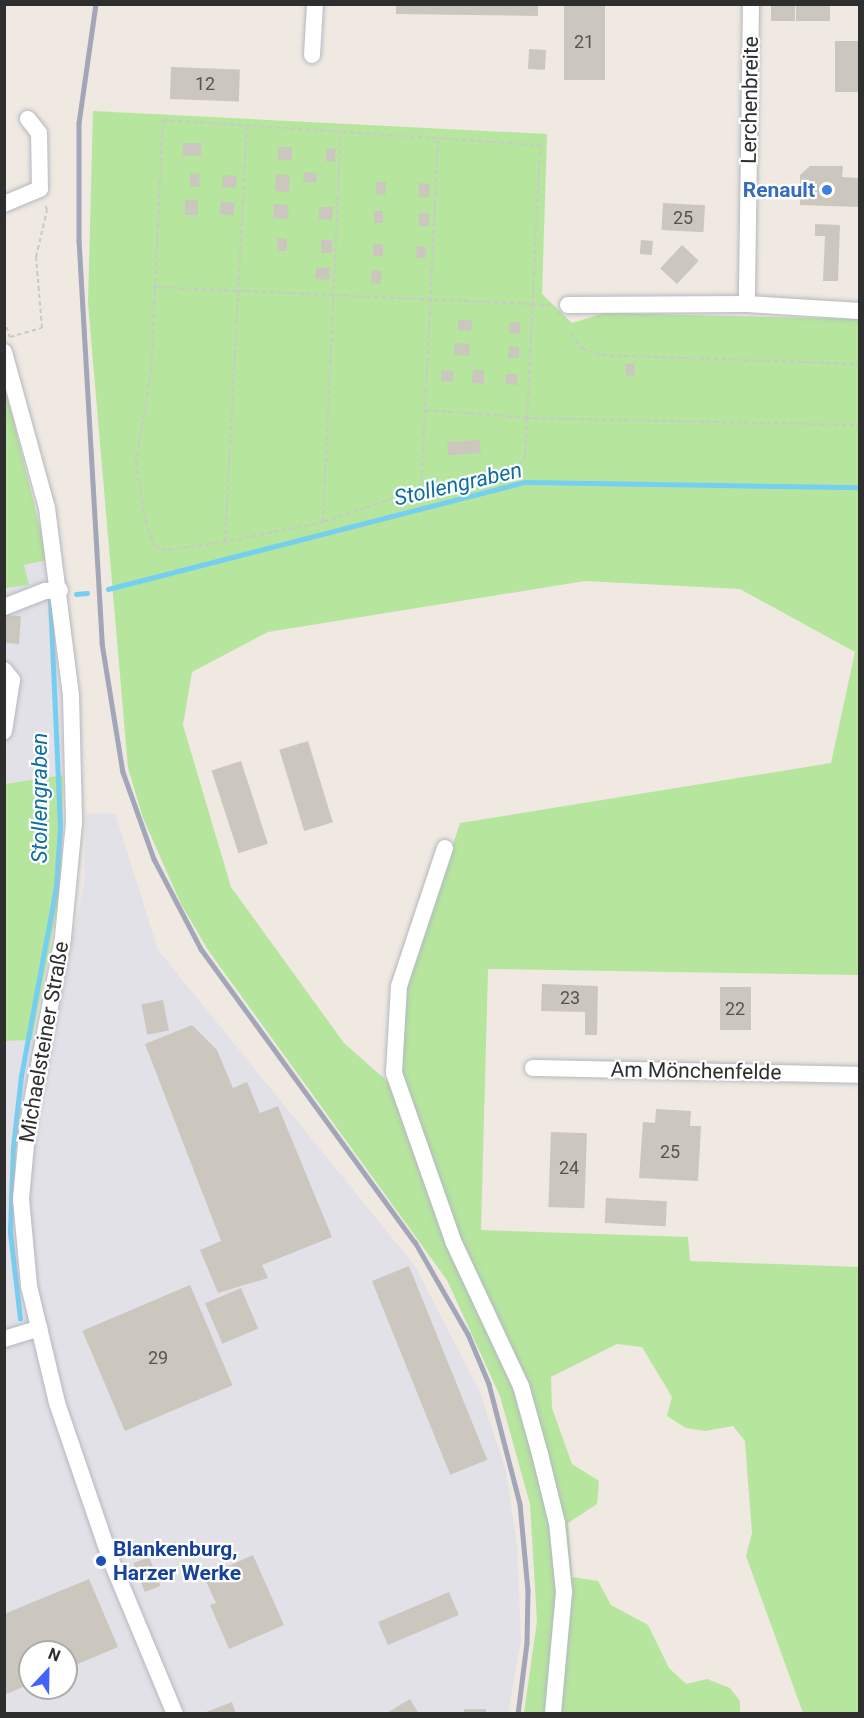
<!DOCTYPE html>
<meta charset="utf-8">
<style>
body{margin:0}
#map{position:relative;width:864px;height:1718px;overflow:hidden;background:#efe9e1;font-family:Roboto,sans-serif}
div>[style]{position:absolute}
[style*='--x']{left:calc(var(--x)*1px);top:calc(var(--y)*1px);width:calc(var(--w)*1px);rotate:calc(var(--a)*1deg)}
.industrial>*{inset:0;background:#e3e1e8}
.green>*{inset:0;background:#b6e59e}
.stream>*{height:4.5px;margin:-2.25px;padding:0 2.25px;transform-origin:2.25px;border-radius:2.25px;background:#75cff0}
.building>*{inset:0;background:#cbc7bf;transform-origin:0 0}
.path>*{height:2px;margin-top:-1px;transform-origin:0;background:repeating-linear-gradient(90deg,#c9c9c9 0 4.5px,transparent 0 7.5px)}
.roads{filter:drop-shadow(0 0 2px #b4b7c1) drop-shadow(0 0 2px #b4b7c1)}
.minor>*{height:16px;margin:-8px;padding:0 8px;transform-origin:8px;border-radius:8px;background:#fff}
.rail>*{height:4.5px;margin:-2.25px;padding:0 2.25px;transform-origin:2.25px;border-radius:2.25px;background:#a3a6b8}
.dots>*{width:16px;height:16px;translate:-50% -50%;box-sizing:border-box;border:3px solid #fff;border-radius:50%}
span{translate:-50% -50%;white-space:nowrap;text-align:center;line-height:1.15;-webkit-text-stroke:4.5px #fff;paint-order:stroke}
.number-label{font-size:18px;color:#555452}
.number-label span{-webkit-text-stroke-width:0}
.street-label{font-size:21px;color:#2e2e2e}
.shop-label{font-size:21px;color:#366cbe;font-weight:700}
.right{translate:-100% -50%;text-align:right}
.transit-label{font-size:21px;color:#164399;font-weight:700}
.left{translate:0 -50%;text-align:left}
.water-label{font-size:22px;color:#0d6fa3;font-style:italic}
.frame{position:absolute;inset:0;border:6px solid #2e2e2e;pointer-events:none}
.north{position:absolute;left:18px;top:1640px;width:60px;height:60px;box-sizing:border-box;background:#fff;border:2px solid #ababab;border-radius:50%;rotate:22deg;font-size:16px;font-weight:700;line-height:24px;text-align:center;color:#2e2e2e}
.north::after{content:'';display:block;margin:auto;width:21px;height:27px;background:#4264fb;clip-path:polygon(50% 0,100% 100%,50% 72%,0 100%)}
</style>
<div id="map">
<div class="industrial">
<div style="clip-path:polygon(48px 560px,60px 683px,63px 775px,5px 784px,5px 588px,28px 585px,24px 565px)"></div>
<div style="clip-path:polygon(evenodd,115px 813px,158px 950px,415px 1266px,480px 1392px,506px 1471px,517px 1545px,521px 1640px,508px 1713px,5px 1713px,4px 1041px,53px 1040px,84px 883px,86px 814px,115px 813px,30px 1652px,66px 1652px,66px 1688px,30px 1688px,30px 1652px)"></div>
</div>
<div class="green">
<div style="clip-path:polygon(evenodd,93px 111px,547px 134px,542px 294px,572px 323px,604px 313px,859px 319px,859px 975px,488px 969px,481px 1230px,688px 1237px,690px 1261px,859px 1267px,859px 1713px,803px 1713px,746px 1556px,752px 1533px,745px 1441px,733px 1426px,705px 1431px,686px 1428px,667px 1416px,672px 1397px,642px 1347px,617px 1344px,551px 1377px,552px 1408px,572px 1464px,599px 1481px,597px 1504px,568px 1523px,572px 1577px,598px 1581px,611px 1605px,648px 1625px,669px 1668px,686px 1684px,707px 1679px,730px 1688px,740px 1701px,740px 1713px,524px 1713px,537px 1621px,530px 1504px,500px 1396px,447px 1280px,208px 950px,181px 904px,143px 818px,128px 768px,88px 304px,93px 111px,585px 581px,740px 589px,855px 652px,831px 763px,460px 823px,406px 989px,397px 1090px,344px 1043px,231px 887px,183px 725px,192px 672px,268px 632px,585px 581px)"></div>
<div style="clip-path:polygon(4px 382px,48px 560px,24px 565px,29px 585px,5px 588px)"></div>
<div style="clip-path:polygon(63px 775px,62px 883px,32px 1040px,5px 1041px,5px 784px)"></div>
</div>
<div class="stream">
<div style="--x:108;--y:589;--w:431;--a:-14.4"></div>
<div style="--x:526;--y:482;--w:334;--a:0.9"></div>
<div style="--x:76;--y:594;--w:11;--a:-5"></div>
<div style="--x:20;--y:1319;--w:88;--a:-96.6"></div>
<div style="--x:10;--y:1232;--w:85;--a:-88"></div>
<div style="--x:13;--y:1147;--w:71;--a:-83.6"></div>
<div style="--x:21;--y:1076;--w:192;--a:-79.5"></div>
<div style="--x:56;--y:887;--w:60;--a:-86.2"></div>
<div style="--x:60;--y:827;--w:230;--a:-92.5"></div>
</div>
<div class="building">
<div style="clip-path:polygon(396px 4px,538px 4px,538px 16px,396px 14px)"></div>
<div style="left:564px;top:4px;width:41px;height:76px"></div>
<div style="left:771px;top:4px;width:24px;height:17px"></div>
<div style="left:796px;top:4px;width:34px;height:17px"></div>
<div style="left:835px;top:41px;width:25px;height:51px"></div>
<div style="left:529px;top:49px;width:17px;height:20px;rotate:3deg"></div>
<div style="left:171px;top:67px;width:69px;height:32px;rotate:2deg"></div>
<div style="left:183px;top:143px;width:18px;height:13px"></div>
<div style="left:278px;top:147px;width:14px;height:13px"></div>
<div style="left:327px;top:148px;width:9px;height:13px;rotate:6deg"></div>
<div style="clip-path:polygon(810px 166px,843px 166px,842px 177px,860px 178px,860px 207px,800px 205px,800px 175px)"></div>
<div style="left:304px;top:172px;width:13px;height:10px;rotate:4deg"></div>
<div style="clip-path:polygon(190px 173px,200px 174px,199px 187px,190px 187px)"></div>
<div style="left:276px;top:174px;width:14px;height:17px;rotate:4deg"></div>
<div style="left:223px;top:175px;width:14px;height:12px;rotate:4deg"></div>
<div style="clip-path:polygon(376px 182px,386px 182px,385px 195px,376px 194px)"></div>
<div style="clip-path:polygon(419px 183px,430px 184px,429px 197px,419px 197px)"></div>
<div style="left:185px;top:200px;width:13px;height:15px"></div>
<div style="left:221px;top:201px;width:14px;height:13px;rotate:8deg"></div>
<div style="left:663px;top:203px;width:42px;height:27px;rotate:3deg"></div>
<div style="left:274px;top:204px;width:15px;height:14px;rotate:4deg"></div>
<div style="clip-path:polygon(319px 207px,333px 207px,332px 220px,319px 219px)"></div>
<div style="left:374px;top:211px;width:9px;height:12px"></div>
<div style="left:419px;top:213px;width:10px;height:13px"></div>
<div style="clip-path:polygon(815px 224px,840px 225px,838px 281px,823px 281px,825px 236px,815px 236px)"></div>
<div style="clip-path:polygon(278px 238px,287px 239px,287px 251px,277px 251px)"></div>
<div style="left:321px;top:240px;width:11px;height:13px"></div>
<div style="left:641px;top:240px;width:12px;height:14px;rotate:5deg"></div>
<div style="left:373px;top:244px;width:10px;height:12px"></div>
<div style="left:682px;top:245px;width:23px;height:32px;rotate:43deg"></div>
<div style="clip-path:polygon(417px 246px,426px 247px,426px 258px,416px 258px)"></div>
<div style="left:316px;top:267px;width:14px;height:12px;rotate:4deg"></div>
<div style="left:372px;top:270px;width:10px;height:13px;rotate:6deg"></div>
<div style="clip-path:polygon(458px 320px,472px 320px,471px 331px,458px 330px)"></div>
<div style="clip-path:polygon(510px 322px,520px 322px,520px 334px,509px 333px)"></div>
<div style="left:455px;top:343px;width:15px;height:12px;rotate:4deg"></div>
<div style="clip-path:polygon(509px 346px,519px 347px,519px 358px,508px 358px)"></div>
<div style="left:634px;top:363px;width:12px;height:9px;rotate:85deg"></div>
<div style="left:442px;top:370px;width:12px;height:11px;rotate:5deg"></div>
<div style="clip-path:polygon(473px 370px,484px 370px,484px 384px,472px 383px)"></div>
<div style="clip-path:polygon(506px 374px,517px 374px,517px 385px,505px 384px)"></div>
<div style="left:480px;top:440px;width:13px;height:33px;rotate:86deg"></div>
<div style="left:6px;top:615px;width:15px;height:28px;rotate:4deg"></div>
<div style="left:308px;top:741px;width:85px;height:30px;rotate:73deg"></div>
<div style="left:241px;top:761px;width:87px;height:31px;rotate:72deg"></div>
<div style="clip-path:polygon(542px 984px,598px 986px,597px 1035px,585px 1035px,585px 1012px,541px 1011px)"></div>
<div style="left:720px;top:987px;width:31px;height:43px"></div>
<div style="left:163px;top:1000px;width:31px;height:22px;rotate:79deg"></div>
<div style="clip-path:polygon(192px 1025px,217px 1050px,233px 1088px,247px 1082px,260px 1113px,278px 1106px,332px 1237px,262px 1265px,268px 1278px,218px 1293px,200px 1250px,221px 1241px,145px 1044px)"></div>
<div style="clip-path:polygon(656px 1109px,691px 1111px,690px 1126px,701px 1126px,698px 1181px,639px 1178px,643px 1122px,655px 1123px)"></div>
<div style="left:551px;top:1132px;width:36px;height:75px;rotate:2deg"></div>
<div style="left:606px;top:1198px;width:61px;height:25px;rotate:3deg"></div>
<div style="left:409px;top:1266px;width:209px;height:40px;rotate:68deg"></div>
<div style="left:190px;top:1285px;width:109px;height:117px;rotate:67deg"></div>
<div style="left:241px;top:1288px;width:44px;height:39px;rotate:67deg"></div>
<div style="clip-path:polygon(253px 1555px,284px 1625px,229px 1649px,210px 1605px,216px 1603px,204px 1577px)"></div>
<div style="left:149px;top:1557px;width:31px;height:17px;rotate:68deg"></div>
<div style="clip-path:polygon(89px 1579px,118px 1647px,66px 1669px,66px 1652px,30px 1652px,30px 1684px,4px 1695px,4px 1614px)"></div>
<div style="left:449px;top:1592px;width:25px;height:77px;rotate:67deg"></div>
<div style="clip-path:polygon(410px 1699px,419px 1714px,385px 1714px)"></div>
<div style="clip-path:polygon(232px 1702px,236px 1714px,207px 1714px,206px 1712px)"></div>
<div style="left:464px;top:1709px;width:22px;height:5px"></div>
</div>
<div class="path">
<div style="--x:157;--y:287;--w:396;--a:2.6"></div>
<div style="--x:4;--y:320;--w:18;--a:71"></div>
<div style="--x:571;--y:334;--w:19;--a:54"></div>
<div style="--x:582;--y:349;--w:21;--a:17"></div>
<div style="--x:602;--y:355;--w:258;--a:2"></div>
<div style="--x:10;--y:337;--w:33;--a:-16"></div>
<div style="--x:42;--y:328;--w:71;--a:-94.8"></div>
<div style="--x:36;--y:257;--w:48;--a:-76.8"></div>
<div style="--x:47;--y:210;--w:6;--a:-108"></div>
<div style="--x:426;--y:410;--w:101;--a:4.5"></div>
<div style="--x:527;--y:418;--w:38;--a:93"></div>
<div style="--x:525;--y:456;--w:15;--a:118"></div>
<div style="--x:518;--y:469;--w:66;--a:164.1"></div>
<div style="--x:455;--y:487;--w:34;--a:177"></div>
<div style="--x:421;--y:489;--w:350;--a:-87.2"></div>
<div style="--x:421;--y:489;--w:103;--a:161.4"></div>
<div style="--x:323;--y:522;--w:100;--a:168.5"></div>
<div style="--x:225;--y:542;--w:59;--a:172.1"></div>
<div style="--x:167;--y:550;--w:14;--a:-163"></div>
<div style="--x:154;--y:546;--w:28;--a:-108"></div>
<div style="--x:145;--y:519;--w:57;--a:-99.1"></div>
<div style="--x:136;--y:463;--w:93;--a:-80.7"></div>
<div style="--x:151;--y:371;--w:251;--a:-87.3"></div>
<div style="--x:163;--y:120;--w:378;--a:3.8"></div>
<div style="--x:540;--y:145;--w:273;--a:92.7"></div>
<div style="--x:527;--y:418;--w:333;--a:1.2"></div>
<div style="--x:323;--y:522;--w:389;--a:-87.4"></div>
<div style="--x:225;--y:542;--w:415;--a:-87"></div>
</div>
<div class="roads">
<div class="minor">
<div style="--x:751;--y:4;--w:300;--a:90.8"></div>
<div style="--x:747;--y:304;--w:113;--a:3.5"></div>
<div style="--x:312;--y:55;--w:51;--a:-86.6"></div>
<div style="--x:4;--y:204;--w:39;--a:-23"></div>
<div style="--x:40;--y:189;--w:56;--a:-91"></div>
<div style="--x:39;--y:133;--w:18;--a:-128"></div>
<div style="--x:568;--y:305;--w:179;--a:-0.3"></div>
<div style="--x:4;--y:352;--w:162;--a:74.6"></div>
<div style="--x:47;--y:508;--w:190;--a:82.7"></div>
<div style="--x:71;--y:696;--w:127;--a:88.6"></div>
<div style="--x:74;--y:823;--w:116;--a:95.5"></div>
<div style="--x:63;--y:938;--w:188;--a:100.7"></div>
<div style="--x:28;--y:1123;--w:76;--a:95.3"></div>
<div style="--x:21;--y:1199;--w:87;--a:84.7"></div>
<div style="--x:29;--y:1286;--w:120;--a:76.5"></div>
<div style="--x:57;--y:1403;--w:164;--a:71.1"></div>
<div style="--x:110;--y:1558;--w:169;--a:67.4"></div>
<div style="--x:4;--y:607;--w:44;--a:-21.3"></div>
<div style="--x:45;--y:591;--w:15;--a:-4"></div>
<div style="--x:4;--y:670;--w:13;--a:51"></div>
<div style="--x:12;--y:680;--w:52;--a:98.9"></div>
<div style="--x:445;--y:848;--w:145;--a:108.4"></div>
<div style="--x:399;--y:986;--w:87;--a:93.3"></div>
<div style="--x:394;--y:1073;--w:178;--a:70.6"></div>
<div style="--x:453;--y:1241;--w:160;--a:64.9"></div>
<div style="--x:521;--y:1386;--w:71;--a:74.4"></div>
<div style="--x:540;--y:1454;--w:71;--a:76.2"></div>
<div style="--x:557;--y:1523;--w:69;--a:84.2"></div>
<div style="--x:564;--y:1592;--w:122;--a:95.2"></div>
<div style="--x:533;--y:1068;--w:327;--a:1.2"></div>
<div style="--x:4;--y:1339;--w:37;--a:-17"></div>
</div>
</div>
<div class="rail">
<div style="--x:96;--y:4;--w:120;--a:98.1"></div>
<div style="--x:79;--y:123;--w:117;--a:90"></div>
<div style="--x:79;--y:240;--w:404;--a:86.7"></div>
<div style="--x:102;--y:643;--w:131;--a:80.8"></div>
<div style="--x:123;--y:772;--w:92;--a:70.4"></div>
<div style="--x:154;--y:859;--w:102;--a:62.4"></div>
<div style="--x:201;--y:949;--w:363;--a:53.9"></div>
<div style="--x:415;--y:1242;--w:106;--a:60.1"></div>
<div style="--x:468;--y:1334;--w:54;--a:67.2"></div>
<div style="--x:489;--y:1384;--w:124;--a:75.5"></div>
<div style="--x:520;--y:1504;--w:86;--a:84.7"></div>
<div style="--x:528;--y:1590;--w:53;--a:91.1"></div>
<div style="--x:527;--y:1643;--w:72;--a:97.2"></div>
</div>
<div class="dots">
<div style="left:827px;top:190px;background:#3f7fe0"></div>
<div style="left:101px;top:1561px;background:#1a4fb4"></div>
</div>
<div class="number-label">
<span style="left:584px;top:42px">21</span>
<span style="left:205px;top:84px">12</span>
<span style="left:683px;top:218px">25</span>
<span style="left:570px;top:998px">23</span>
<span style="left:735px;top:1009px">22</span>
<span style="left:670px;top:1152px">25</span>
<span style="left:569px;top:1168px">24</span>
<span style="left:158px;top:1358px">29</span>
</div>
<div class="street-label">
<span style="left:750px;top:100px;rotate:-89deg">Lerchenbreite</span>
<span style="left:44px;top:1042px;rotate:-80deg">Michaelsteiner Straße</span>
<span style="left:696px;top:1071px;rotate:1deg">Am Mönchenfelde</span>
</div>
<div class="shop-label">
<span class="right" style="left:815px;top:190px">Renault</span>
</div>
<div class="transit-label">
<span class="left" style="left:113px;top:1561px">Blankenburg,<br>Harzer Werke</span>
</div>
<div class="water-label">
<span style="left:458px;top:484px;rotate:-13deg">Stollengraben</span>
<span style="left:40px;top:798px;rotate:-90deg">Stollengraben</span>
</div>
<div class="frame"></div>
<div class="north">N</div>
</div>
